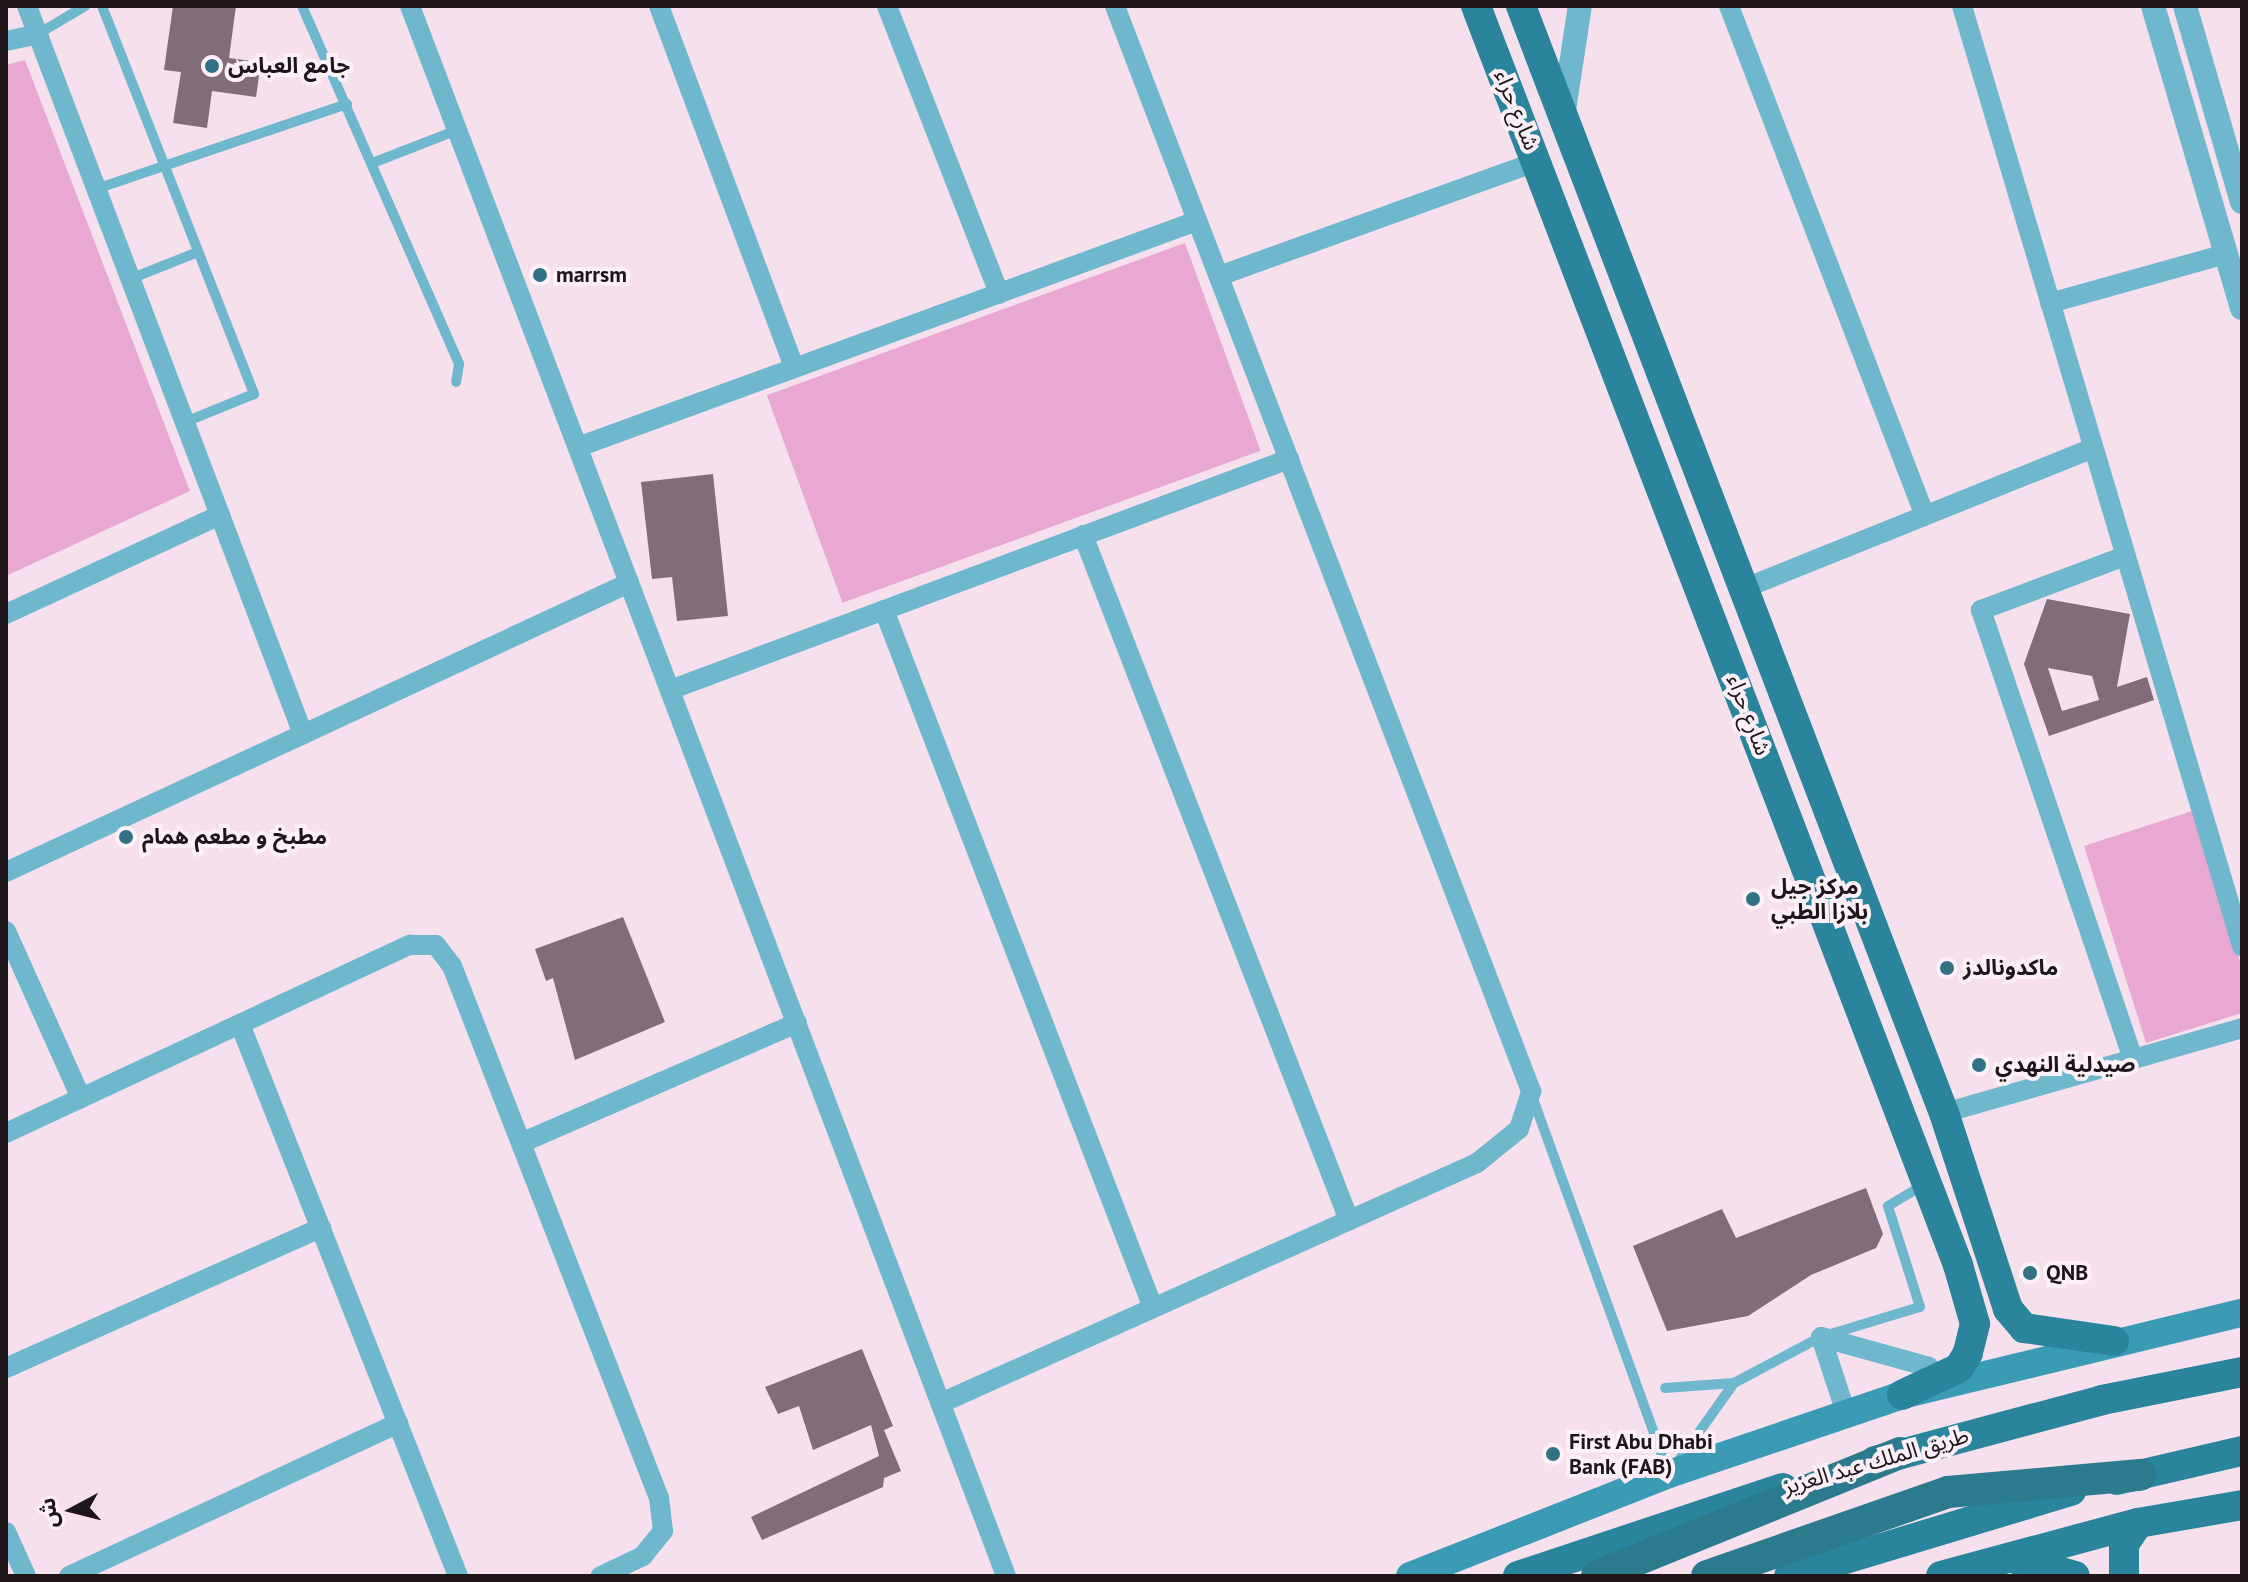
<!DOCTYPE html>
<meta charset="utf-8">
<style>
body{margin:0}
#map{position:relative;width:2248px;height:1582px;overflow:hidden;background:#f7e0ee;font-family:"PT Sans","Noto Sans Arabic",sans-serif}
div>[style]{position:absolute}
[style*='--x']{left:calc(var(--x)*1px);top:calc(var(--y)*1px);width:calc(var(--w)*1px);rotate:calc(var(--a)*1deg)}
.green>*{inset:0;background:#e8a8d2;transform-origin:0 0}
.building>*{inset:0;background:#816c79}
.service>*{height:10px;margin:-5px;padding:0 5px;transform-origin:5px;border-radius:5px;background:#6eb7cd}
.minor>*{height:20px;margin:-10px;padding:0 10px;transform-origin:10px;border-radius:10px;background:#6eb7cd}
.tertiary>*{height:24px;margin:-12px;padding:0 12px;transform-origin:12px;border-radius:12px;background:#6eb7cd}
.secondary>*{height:28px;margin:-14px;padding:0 14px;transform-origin:14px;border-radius:14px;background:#3b9ab4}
.primary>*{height:30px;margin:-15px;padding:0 15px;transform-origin:15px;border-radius:15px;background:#29849c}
.trunk>*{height:32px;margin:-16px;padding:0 16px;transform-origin:16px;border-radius:16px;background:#2c7a8e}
.dots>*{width:22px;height:22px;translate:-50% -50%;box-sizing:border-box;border:4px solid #fef0f8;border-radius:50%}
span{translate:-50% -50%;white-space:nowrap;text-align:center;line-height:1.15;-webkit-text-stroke:8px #fef0f8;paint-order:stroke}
.poi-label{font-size:22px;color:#1d151a;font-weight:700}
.left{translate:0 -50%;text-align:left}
.street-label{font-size:22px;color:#1d151a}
.frame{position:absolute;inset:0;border:8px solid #1d151a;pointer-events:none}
.north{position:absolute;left:32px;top:1470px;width:80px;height:80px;-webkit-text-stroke:6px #fef0f8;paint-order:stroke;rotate:263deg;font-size:22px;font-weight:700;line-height:32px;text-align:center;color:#1d151a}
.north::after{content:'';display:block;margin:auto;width:28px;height:36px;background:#1d151a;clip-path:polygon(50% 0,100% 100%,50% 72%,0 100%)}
</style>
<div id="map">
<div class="green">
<div style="clip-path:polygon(25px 60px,190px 491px,6px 576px,6px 65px)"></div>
<div style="left:1185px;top:243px;width:221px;height:445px;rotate:70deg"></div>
<div style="clip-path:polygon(2192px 811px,2242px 968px,2242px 1013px,2146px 1043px,2084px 846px)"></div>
</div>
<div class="building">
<div style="clip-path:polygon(173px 6px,236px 6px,229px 58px,261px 62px,256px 97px,212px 91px,207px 128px,173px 123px,181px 72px,164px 70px)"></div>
<div style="clip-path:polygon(713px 474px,728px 616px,677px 621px,672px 577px,652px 579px,641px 482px)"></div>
<div style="clip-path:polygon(evenodd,2047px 599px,2130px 614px,2117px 687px,2147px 677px,2154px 700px,2049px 736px,2024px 664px,2047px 599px,2048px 668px,2092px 676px,2099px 700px,2062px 711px,2048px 668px)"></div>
<div style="clip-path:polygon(623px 917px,665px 1022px,575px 1060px,553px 978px,546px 981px,535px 949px)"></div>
<div style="clip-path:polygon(1866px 1188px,1883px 1234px,1876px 1248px,1811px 1275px,1748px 1316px,1667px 1331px,1633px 1246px,1722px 1209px,1736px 1238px)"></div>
<div style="clip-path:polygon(862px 1349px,893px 1426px,884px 1430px,901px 1471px,884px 1478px,883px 1487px,762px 1540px,751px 1517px,879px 1456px,871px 1425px,813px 1450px,799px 1406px,778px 1414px,765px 1387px)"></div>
</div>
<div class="service">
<div style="--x:102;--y:6;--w:417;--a:68.6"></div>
<div style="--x:254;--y:394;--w:74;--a:157.9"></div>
<div style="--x:302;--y:6;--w:391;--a:66.3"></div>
<div style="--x:459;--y:364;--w:18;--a:99"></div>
<div style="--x:38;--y:34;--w:55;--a:-30.8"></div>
<div style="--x:375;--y:162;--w:88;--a:-21.3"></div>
<div style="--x:96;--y:189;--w:265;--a:-18.7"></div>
<div style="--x:130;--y:279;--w:73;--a:-21.7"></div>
<div style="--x:1532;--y:1096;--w:400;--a:70.1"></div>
<div style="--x:1665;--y:1388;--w:69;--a:-4.1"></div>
<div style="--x:1675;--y:1466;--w:102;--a:-54.6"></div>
<div style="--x:1734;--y:1383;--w:98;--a:-27.9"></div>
<div style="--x:1821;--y:1337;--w:103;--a:-16.9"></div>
<div style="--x:1920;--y:1307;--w:106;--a:-107.6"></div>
<div style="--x:1888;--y:1206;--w:43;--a:-30.7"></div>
</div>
<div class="minor">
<div style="--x:27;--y:6;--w:779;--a:69.24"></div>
<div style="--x:410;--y:6;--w:1679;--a:69.21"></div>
<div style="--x:659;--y:6;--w:386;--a:69.5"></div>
<div style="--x:887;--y:6;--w:309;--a:68.7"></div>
<div style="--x:1729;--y:6;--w:546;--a:68.98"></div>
<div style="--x:1962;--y:6;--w:981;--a:73.41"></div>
<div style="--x:6;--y:41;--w:33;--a:-12"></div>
<div style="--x:1219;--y:276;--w:339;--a:-19.8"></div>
<div style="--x:2050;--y:303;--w:183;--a:-15.6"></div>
<div style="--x:578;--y:447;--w:659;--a:-20.06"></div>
<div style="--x:1083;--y:535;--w:735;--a:68.78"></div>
<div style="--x:2125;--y:556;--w:154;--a:159.4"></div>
<div style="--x:1981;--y:610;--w:474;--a:71.3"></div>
<div style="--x:1745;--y:588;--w:375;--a:-21.9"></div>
<div style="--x:884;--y:610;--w:748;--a:68.92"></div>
<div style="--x:6;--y:614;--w:236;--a:-24.8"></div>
<div style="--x:670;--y:690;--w:661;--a:-20.46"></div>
<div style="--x:6;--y:872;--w:687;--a:-24.89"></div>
<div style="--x:6;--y:931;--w:183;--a:65.8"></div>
<div style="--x:240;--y:1024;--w:593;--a:68.45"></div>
<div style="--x:1944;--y:1113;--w:310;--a:-15.9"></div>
<div style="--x:6;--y:1133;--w:446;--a:-25"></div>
<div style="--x:410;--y:945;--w:26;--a:0"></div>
<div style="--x:436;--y:945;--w:26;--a:53"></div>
<div style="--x:452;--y:966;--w:571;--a:68.74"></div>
<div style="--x:659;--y:1498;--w:33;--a:83"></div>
<div style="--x:663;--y:1531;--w:32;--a:129"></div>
<div style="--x:643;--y:1556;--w:47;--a:154.5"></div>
<div style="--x:521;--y:1143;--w:301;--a:-23.5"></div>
<div style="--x:6;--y:1368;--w:345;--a:-24"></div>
<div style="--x:941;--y:1403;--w:587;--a:-24.12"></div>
<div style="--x:1477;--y:1163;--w:54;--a:-39"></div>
<div style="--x:1519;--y:1129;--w:40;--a:-72"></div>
<div style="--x:1531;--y:1091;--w:1162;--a:-110.98"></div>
<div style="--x:1846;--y:1413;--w:80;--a:-108.2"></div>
<div style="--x:1821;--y:1337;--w:112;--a:15.5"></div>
<div style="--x:6;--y:1532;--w:48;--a:65.6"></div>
<div style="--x:69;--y:1576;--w:363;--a:-24.9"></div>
</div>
<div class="tertiary">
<div style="--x:2153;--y:6;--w:315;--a:73.6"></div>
<div style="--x:2185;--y:6;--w:204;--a:73.8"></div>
<div style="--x:1564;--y:110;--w:105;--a:-81.3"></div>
</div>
<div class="secondary">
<div style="--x:1410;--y:1576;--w:278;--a:-21.5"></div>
<div style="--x:1669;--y:1474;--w:246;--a:-18.7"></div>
<div style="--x:1902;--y:1395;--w:350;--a:-13.6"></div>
</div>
<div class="primary">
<div style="--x:1476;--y:6;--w:1348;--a:69.05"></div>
<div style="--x:1958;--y:1265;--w:61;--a:73.9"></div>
<div style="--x:1975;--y:1324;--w:30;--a:104"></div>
<div style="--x:1968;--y:1353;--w:17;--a:121"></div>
<div style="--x:1959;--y:1368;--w:63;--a:154.7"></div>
<div style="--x:1521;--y:6;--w:1185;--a:69.09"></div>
<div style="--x:1944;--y:1113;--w:206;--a:71.9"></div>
<div style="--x:2008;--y:1309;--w:25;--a:50"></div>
<div style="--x:2024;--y:1328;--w:91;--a:8.2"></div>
<div style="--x:1875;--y:1461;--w:235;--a:-15"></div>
<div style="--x:2102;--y:1400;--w:143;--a:-11.3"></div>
<div style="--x:2117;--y:1480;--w:128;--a:-13.1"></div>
<div style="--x:2018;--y:1560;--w:59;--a:15.7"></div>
<div style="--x:1518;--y:1576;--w:279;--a:-18.4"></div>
<div style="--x:1789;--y:1576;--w:295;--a:-16.8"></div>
<div style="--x:1941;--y:1576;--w:204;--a:-15.1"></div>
<div style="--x:2138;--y:1523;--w:106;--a:-9.8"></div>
<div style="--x:2124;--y:1576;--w:32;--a:-90"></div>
<div style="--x:2124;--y:1544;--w:25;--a:-56"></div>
</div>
<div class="trunk">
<div style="--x:1597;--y:1576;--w:327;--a:-22.1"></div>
<div style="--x:1707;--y:1576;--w:255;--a:-19.2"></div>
<div style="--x:1948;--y:1492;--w:193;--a:-5.1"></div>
</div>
<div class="dots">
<div style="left:212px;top:66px;background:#317385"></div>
<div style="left:540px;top:275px;background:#317385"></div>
<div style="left:126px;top:837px;background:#317385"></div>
<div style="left:1753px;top:899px;background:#317385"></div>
<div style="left:1947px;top:968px;background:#317385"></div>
<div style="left:1979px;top:1065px;background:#317385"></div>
<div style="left:2030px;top:1273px;background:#317385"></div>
<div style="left:1553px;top:1454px;background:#317385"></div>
</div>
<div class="poi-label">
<span class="left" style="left:228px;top:66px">جامع العباس</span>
<span class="left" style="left:556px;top:275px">marrsm</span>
<span class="left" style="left:142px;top:837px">مطبخ و مطعم همام</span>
<span class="left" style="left:1771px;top:899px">مركز جيل<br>بلازا الطبي</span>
<span class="left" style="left:1963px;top:968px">ماكدونالدز</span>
<span class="left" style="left:1995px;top:1065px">صيدلية النهدي</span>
<span class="left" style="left:2046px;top:1273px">QNB</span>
<span class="left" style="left:1569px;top:1454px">First Abu Dhabi<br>Bank (FAB)</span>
</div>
<div class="street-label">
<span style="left:1517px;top:110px;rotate:68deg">شارع حراء</span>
<span style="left:1749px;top:715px;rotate:69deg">شارع حراء</span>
<span style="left:1876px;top:1461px;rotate:-16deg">طريق الملك عبد العزيز</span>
</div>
<div class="frame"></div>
<div class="north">ش</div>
</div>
